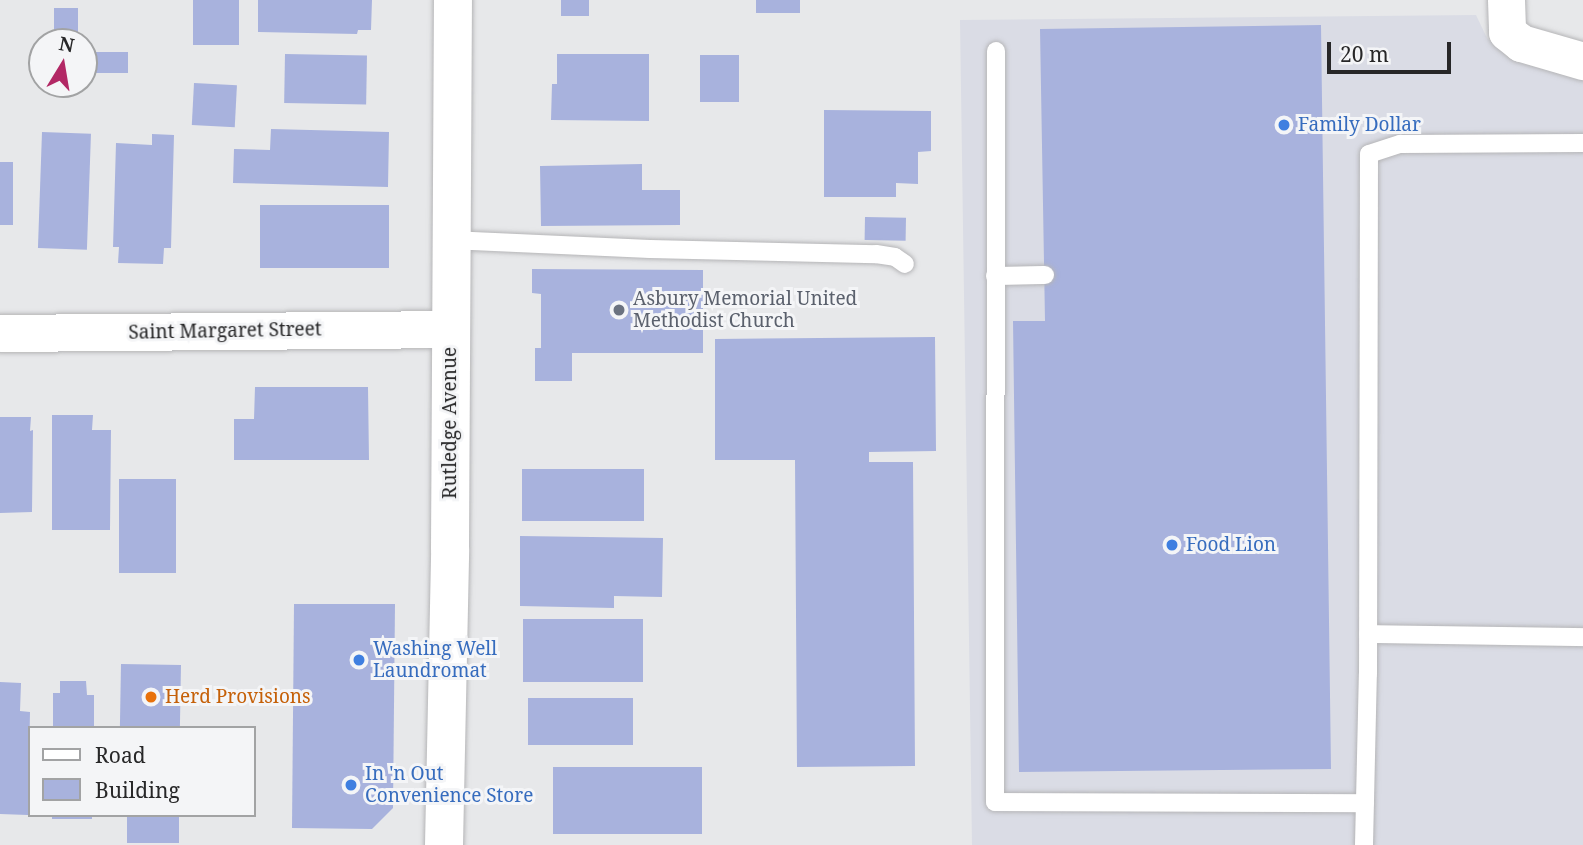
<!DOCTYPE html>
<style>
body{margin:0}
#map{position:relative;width:1583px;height:845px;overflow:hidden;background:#e7e8ea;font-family:"Noto Serif",serif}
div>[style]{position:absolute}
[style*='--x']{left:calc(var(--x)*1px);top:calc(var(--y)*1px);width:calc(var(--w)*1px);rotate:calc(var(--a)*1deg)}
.built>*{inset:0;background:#dadce5}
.building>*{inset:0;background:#a8b2dd;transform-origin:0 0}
.roads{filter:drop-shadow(0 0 2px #b5b5b7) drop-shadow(0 0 2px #b5b5b7)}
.service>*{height:18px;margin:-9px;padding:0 9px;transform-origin:9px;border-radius:9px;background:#fff}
.minor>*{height:37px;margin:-18.5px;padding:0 18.5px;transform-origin:18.5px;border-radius:18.5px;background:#fff}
.secondary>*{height:38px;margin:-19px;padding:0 19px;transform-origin:19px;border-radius:19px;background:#fff}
.dots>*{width:19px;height:19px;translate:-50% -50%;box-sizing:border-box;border:4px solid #f4f5f7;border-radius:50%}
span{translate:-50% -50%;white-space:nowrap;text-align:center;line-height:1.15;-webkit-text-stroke:6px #f4f5f7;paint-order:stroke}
.shop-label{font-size:19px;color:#366cbe}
.left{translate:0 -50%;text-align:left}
.worship-label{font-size:19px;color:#5b616d}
.street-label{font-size:19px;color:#272728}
.food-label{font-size:19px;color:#c56008}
.legend{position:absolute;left:28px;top:726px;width:228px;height:91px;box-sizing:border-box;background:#f4f5f7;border:2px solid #a2a3a4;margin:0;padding:9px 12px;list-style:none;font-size:21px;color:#272728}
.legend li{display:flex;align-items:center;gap:14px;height:35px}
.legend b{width:35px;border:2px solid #a2a3a4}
.north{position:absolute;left:28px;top:28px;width:70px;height:70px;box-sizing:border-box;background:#f4f5f7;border:2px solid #a2a3a4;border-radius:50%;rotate:11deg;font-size:19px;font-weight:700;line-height:28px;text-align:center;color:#272728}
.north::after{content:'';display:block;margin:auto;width:24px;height:32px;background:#b22865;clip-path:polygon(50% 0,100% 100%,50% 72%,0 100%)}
.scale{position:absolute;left:1327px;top:42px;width:124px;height:32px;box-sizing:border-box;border:4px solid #272728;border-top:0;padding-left:9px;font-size:21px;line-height:24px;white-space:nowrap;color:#272728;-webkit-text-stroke:5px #f4f5f7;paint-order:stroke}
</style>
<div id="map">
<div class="built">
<div style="clip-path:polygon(1476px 15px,1487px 38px,1509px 58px,1583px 79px,1583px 845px,972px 845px,960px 20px)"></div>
</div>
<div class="building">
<div style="left:193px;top:0;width:46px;height:45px"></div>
<div style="clip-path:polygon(258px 0,372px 0,371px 30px,358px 30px,357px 34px,258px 32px)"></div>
<div style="left:561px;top:0;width:28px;height:16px"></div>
<div style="left:756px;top:0;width:44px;height:13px"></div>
<div style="left:54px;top:8px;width:24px;height:34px"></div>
<div style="clip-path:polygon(1321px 25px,1331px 769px,1019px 772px,1013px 321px,1045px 321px,1040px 29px)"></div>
<div style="left:85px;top:52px;width:43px;height:21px"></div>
<div style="left:285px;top:54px;width:82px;height:49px;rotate:1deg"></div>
<div style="clip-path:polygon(557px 54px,649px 54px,649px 121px,551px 120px,552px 84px,557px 84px)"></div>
<div style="left:700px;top:55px;width:39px;height:47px"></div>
<div style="left:194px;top:83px;width:43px;height:42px;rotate:3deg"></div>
<div style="clip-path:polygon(824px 110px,931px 111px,931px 151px,918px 152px,918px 184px,896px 183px,896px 197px,824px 197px)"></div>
<div style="clip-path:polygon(271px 129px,389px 132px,388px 187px,233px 183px,234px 149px,270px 150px)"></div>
<div style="left:42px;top:132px;width:49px;height:116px;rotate:2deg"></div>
<div style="clip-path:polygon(152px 134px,174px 135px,171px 248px,164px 248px,163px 264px,118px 263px,119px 247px,113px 247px,116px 143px,152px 145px)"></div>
<div style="left:0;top:162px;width:13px;height:63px"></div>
<div style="clip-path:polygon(642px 164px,642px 190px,680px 190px,680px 225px,541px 226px,540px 166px)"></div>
<div style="left:260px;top:205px;width:129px;height:63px"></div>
<div style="left:865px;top:217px;width:41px;height:23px;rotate:1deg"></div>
<div style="clip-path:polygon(532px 269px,703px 270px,703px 353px,572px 353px,572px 381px,535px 381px,535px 348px,541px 348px,541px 294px,532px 293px)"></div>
<div style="clip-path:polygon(935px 337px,936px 451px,869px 452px,869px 462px,913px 462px,915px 766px,797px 767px,795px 460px,715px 460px,715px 339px)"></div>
<div style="clip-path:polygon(255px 387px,368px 387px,369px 460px,234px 460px,234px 419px,254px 419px)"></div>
<div style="clip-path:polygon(52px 415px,93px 415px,92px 430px,111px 430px,110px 530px,52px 530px)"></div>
<div style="clip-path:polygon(0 417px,31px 417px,30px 431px,33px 430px,32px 512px,0 513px)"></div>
<div style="left:522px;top:469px;width:122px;height:52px"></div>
<div style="left:119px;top:479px;width:57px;height:94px"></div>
<div style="clip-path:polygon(520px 536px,663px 538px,662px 597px,614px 596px,614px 608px,520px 606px)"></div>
<div style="clip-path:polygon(294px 604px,395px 604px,393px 808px,372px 829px,292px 828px)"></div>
<div style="left:643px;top:619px;width:63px;height:120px;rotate:90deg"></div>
<div style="left:121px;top:664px;width:60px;height:64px;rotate:1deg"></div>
<div style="clip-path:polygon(60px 681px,86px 681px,87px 695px,94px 695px,94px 728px,53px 728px,53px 693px,60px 693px)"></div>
<div style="clip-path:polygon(0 682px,21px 683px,20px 711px,30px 712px,28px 815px,0 814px)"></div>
<div style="left:528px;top:698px;width:105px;height:47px"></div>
<div style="left:553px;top:767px;width:149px;height:67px"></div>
<div style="left:52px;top:815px;width:40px;height:4px"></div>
<div style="left:127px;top:815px;width:52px;height:28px"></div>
</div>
<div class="roads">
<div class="service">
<div style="--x:996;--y:51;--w:751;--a:90.08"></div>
<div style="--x:995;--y:802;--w:370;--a:0.2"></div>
<div style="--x:450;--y:240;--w:200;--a:2.6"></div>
<div style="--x:650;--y:249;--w:226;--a:1.3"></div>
<div style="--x:876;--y:254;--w:19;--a:9"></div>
<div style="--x:895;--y:257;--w:12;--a:35"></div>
<div style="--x:995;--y:276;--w:50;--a:-1.1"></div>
<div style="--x:1368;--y:634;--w:215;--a:0.8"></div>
<div style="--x:1364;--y:845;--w:171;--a:-88.7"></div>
<div style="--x:1368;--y:674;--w:520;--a:-89.89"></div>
<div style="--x:1369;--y:154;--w:33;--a:-18"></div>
<div style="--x:1400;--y:144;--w:183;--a:-0.3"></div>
</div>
<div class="minor">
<div style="--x:1506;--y:0;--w:32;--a:88"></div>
<div style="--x:1507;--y:32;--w:18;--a:38"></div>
<div style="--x:1521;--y:43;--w:65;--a:16.2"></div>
<div style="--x:0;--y:333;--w:450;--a:-0.5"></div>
</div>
<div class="secondary">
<div style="--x:444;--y:845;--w:296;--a:-88.8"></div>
<div style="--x:450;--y:549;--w:549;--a:-89.69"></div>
</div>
</div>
<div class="dots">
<div style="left:1284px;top:125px;background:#3f7fe0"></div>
<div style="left:619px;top:310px;background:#6b7280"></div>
<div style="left:1172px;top:545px;background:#3f7fe0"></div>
<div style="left:359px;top:660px;background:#3f7fe0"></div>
<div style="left:151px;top:697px;background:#e8710a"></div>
<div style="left:351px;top:785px;background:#3f7fe0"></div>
</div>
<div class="shop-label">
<span class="left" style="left:1298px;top:125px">Family Dollar</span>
<span class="left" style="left:1186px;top:545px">Food Lion</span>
<span class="left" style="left:373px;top:660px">Washing Well<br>Laundromat</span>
<span class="left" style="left:365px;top:785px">In 'n Out<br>Convenience Store</span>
</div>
<div class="worship-label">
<span class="left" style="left:633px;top:310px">Asbury Memorial United<br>Methodist Church</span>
</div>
<div class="street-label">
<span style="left:225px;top:331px;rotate:-1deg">Saint Margaret Street</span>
<span style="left:450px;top:423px;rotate:-90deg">Rutledge Avenue</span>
</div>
<div class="food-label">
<span class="left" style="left:165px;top:697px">Herd Provisions</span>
</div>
<ul class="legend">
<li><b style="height:9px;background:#fff"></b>Road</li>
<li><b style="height:19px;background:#a8b2dd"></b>Building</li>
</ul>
<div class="north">N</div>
<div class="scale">20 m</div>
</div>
